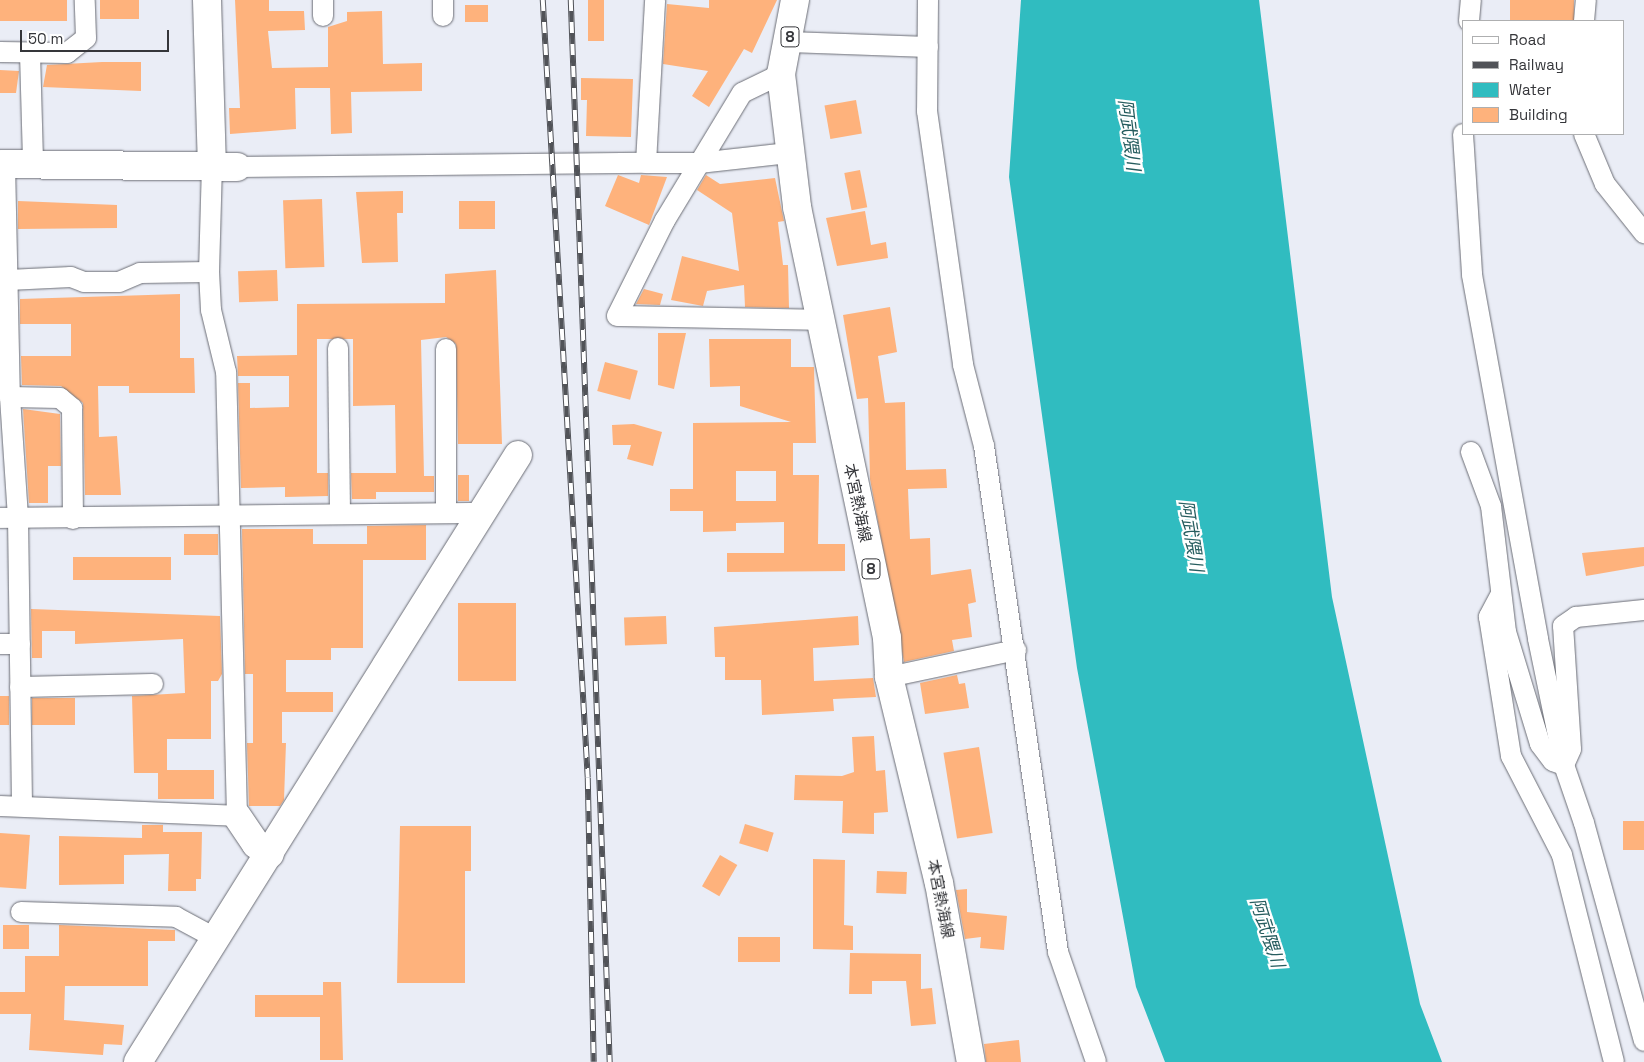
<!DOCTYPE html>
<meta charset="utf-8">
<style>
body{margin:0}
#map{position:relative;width:1644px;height:1062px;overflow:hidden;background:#eaedf6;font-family:"Space Grotesk","Noto Sans JP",sans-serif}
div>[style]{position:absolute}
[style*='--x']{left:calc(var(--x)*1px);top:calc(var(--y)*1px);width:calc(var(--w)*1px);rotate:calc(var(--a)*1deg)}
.water>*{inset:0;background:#30bcc0}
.building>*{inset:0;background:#feb27c;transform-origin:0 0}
.roads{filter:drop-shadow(0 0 1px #6b6d75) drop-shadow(0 0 1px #6b6d75)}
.street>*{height:20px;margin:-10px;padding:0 10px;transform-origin:10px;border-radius:10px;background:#fff}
.secondary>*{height:28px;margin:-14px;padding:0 14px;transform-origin:14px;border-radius:14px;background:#fff}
.primary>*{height:28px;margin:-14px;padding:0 14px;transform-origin:14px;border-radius:14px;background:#fff}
.rail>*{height:5.5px;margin-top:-2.75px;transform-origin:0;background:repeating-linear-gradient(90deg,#fff 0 11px,#515358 0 22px);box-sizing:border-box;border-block:1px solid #515358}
span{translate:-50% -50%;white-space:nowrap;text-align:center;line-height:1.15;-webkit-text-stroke:4.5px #fff;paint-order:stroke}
.shield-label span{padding:1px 4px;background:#fff;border:1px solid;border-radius:4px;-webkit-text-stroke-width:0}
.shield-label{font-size:15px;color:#35363a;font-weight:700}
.street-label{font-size:16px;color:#35363a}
.water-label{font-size:18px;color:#265d5f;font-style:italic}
.legend{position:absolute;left:1462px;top:20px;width:162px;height:115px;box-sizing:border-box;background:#fff;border:1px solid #aeafb0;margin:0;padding:6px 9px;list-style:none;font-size:15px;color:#35363a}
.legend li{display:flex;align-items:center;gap:10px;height:25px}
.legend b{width:25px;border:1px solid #aeafb0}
.scale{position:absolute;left:20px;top:30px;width:149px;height:22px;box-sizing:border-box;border:2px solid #35363a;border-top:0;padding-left:6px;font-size:15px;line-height:18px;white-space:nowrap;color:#35363a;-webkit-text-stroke:4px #fff;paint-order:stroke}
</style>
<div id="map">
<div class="water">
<div style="clip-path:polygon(1021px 0,1259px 0,1332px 597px,1420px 1004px,1442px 1062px,1165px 1062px,1136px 987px,1077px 668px,1009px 177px)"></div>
</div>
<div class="building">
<div style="left:67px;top:0;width:21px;height:67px;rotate:90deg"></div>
<div style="left:100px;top:0;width:39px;height:19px"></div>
<div style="clip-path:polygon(235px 0,269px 0,269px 11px,304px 11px,305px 30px,268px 31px,272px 68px,328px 67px,328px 27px,347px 21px,347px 12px,382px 11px,383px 64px,422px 63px,422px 91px,351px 92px,352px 133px,331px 134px,330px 88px,295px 88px,296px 129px,230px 134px,229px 108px,240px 108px)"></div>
<div style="left:588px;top:0;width:16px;height:41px"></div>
<div style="clip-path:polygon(709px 0,777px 0,752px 53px,744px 49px,709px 107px,692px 96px,708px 71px,663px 64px,667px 4px,709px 8px)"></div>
<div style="left:1510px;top:0;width:64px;height:21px"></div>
<div style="left:488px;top:5px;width:17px;height:23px;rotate:90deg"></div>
<div style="clip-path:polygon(102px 62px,141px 62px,141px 91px,43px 87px,47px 65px)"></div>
<div style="clip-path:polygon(0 70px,19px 71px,16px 93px,0 93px)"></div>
<div style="clip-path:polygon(581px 78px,633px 79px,631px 137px,586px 136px,587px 100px,581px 100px)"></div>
<div style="left:856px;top:100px;width:34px;height:32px;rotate:80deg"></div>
<div style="left:860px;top:170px;width:38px;height:16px;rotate:79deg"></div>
<div style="clip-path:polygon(618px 175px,639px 183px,641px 175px,667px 177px,649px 225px,605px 206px)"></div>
<div style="clip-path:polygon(706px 175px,720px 184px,775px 178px,784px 221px,778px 222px,783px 265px,788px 265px,789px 308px,745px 307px,744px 285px,707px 291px,703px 306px,671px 300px,682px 256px,739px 271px,732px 213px,697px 190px)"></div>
<div style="clip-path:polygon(403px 191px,403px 213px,397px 213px,398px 262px,362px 263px,356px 192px)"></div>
<div style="left:322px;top:199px;width:68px;height:39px;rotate:88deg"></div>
<div style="clip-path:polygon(18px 201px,117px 205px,117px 228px,18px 229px)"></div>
<div style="left:459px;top:201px;width:36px;height:28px"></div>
<div style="clip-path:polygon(865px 211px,871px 245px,886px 242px,888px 258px,837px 266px,826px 218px)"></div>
<div style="left:277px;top:270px;width:31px;height:39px;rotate:88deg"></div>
<div style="clip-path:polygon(496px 270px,502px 444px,458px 444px,456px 344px,446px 337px,421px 340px,424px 476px,434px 476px,434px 492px,376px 492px,376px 499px,352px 499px,351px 473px,396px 473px,395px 405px,353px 406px,353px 339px,317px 339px,317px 473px,328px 473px,328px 496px,285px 497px,285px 487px,241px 488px,238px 383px,250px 383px,250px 408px,289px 407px,289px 376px,238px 376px,237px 356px,297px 355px,297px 304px,445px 303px,445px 274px)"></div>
<div style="clip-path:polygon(644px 289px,663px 294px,660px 305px,636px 304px)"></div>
<div style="clip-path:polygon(180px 294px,180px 358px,194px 358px,195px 393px,129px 393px,129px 386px,98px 386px,99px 437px,117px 436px,121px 495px,85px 495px,83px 403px,61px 386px,22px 385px,21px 356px,71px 356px,71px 324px,20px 324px,20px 299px)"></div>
<div style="clip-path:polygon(890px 307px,897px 352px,878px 356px,885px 403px,905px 402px,906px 470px,946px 469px,947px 488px,908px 489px,910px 539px,930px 538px,931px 575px,971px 569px,976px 602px,968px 604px,972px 637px,952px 640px,954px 651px,904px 662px,870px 479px,868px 398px,857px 399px,843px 315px)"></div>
<div style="clip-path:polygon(658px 333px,686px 333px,674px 389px,658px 385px)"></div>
<div style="clip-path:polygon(evenodd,709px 339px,791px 339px,791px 367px,814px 367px,816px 443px,793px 443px,793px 475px,819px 475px,818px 544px,845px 544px,845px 571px,727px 572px,727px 553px,784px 553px,784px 522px,736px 523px,736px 531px,703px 532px,703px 511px,670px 511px,670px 489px,693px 489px,693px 423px,791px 422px,740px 406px,740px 386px,710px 387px,709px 339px,736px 471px,776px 471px,776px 501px,736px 501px,736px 471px)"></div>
<div style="left:605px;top:362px;width:34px;height:30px;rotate:15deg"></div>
<div style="clip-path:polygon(23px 409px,60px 414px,61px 466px,48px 466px,48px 503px,29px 503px)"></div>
<div style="clip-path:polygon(634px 424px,662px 432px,653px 466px,627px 459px,631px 445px,613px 445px,612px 425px)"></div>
<div style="left:458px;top:475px;width:11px;height:26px"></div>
<div style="clip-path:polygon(426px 525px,426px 560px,363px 560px,363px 648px,331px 648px,331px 660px,286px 660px,286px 692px,333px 692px,333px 712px,282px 712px,282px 743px,286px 743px,284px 800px,280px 806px,249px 806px,247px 743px,253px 743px,253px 674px,245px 674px,242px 529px,313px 529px,313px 544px,367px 544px,367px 526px)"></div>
<div style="left:184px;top:534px;width:34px;height:21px"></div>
<div style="clip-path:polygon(1644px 547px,1644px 566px,1586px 576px,1582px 553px)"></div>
<div style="left:73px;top:557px;width:98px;height:23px"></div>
<div style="left:458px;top:603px;width:58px;height:78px"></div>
<div style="clip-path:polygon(31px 609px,220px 616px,222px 674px,218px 681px,211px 681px,211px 739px,167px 739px,167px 770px,214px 770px,214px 799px,158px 799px,158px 773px,134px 773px,132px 696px,185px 693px,183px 639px,75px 644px,75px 631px,42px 631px,42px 658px,32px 658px)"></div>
<div style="left:666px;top:616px;width:28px;height:42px;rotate:88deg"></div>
<div style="clip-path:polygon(858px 616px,859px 645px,813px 648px,814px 681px,873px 678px,876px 697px,833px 699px,834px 711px,762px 715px,761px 680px,725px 680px,725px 657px,715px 657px,714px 627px)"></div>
<div style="clip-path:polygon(957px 675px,959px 684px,965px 683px,969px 708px,925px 714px,920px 683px)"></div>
<div style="left:0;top:696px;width:9px;height:29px"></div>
<div style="left:75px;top:698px;width:27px;height:43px;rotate:90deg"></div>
<div style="clip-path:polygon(874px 736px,876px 771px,885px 770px,888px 812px,874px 813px,874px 834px,842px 833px,843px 801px,794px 800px,795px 775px,842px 776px,854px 772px,852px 737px)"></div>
<div style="left:979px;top:747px;width:87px;height:36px;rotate:81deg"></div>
<div style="left:1623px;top:821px;width:21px;height:29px"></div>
<div style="left:745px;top:824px;width:30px;height:20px;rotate:17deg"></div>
<div style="clip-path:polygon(142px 825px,163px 825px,163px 832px,202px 832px,201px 879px,196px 879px,196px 891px,168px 891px,169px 854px,124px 855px,124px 884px,59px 885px,59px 836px,142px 838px)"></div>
<div style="clip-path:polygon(400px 826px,471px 826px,471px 871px,465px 871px,465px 983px,397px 983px)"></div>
<div style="left:0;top:833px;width:30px;height:54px;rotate:4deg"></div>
<div style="left:720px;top:855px;width:20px;height:36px;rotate:30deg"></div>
<div style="clip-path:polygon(813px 859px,845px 860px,844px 925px,853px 926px,853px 950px,813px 949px)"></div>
<div style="left:877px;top:871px;width:30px;height:22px;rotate:2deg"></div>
<div style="clip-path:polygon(967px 889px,967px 912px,1007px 916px,1004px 950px,980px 948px,981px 937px,965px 939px,956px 890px)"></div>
<div style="left:3px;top:925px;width:26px;height:24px"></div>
<div style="clip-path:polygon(59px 925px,175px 930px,175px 941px,148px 941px,148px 986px,65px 986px,64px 1020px,124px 1025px,122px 1045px,104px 1044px,103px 1055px,29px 1050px,31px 1014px,0 1014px,0 992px,25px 992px,25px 956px,59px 956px)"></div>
<div style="left:738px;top:937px;width:42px;height:25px"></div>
<div style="clip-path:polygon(850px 953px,921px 954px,921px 989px,932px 988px,936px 1024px,911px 1026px,906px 981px,872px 981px,872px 994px,849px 994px)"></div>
<div style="clip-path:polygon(323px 982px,341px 982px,343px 1060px,320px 1060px,320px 1017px,255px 1017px,255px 995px,323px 995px)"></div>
<div style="clip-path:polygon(1019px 1040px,1021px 1062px,986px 1062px,984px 1044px)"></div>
</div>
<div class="roads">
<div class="street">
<div style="--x:323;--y:0;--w:16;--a:90"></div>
<div style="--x:443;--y:0;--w:16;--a:90"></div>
<div style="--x:928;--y:0;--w:111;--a:90.5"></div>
<div style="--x:927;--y:111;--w:257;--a:81.9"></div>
<div style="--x:963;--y:365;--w:84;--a:75.5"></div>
<div style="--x:984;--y:446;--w:511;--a:81.68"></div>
<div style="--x:1058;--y:952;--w:116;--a:70.9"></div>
<div style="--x:1469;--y:21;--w:21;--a:-85"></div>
<div style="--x:1584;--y:21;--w:21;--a:-85"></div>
<div style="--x:789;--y:42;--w:139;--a:2.1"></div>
<div style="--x:0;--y:52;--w:67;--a:0.9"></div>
<div style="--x:67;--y:53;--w:24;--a:-38"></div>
<div style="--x:86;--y:38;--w:38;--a:-92"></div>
<div style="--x:30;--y:53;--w:110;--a:88.4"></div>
<div style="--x:781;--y:74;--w:43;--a:154"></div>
<div style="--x:742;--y:93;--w:149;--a:121.2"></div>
<div style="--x:665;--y:220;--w:107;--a:116.6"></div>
<div style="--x:617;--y:316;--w:201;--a:1.1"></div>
<div style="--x:1463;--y:134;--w:141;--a:86.3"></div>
<div style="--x:1472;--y:275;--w:370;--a:79.7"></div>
<div style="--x:1538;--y:639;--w:129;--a:78.3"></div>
<div style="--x:1564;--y:765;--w:61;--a:71"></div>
<div style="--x:1584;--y:823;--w:226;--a:74.6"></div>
<div style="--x:1584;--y:134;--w:54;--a:67.2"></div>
<div style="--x:1605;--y:184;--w:63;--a:51.5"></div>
<div style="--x:646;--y:163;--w:53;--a:0"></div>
<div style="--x:699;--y:163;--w:90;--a:-6.4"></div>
<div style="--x:5;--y:164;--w:233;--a:88.8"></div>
<div style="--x:10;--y:397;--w:121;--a:86.2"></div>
<div style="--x:18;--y:518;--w:288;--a:89.2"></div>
<div style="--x:237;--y:167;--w:409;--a:-0.6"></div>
<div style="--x:646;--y:163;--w:163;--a:-86.8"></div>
<div style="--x:8;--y:280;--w:63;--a:-2.7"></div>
<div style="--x:71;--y:277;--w:14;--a:21"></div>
<div style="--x:84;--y:282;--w:35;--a:0"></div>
<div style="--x:119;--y:282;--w:23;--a:-23"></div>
<div style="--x:140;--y:273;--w:69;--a:-0.8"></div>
<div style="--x:338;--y:348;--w:166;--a:89.3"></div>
<div style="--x:446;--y:349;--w:164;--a:90"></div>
<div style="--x:10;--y:397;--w:50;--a:1.1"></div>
<div style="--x:60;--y:398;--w:16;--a:40"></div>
<div style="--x:72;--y:408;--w:111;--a:89.5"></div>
<div style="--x:1471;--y:452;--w:58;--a:69.7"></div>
<div style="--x:1491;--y:506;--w:127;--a:83.2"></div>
<div style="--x:1506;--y:632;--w:117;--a:73.1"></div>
<div style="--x:1540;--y:744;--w:21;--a:53"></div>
<div style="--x:1553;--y:761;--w:12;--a:20"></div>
<div style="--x:1564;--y:765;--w:17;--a:-66"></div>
<div style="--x:1571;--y:749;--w:123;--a:-93.7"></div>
<div style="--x:1563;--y:626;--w:16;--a:-35"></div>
<div style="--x:1576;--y:617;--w:68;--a:-5.9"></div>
<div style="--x:0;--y:518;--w:483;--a:-0.6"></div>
<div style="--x:1501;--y:594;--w:26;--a:118"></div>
<div style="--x:1489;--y:617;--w:141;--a:81"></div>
<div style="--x:1511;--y:756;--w:111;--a:62.7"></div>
<div style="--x:1562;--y:855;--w:213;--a:75.9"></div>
<div style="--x:0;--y:644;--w:20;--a:0"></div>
<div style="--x:889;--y:677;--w:130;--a:-12"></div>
<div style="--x:20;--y:687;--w:133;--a:-1.3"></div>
<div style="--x:0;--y:806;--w:237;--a:2.4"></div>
<div style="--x:237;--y:816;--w:444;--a:-91.4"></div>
<div style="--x:226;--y:372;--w:64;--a:-103.6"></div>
<div style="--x:211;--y:310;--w:38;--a:-93"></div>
<div style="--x:209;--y:272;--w:108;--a:-88.4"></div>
<div style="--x:21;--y:912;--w:155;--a:1.8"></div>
<div style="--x:176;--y:917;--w:47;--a:28.2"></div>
</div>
<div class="secondary">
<div style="--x:207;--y:0;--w:164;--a:88.3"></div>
<div style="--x:0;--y:164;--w:237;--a:0.7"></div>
<div style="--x:237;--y:816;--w:34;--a:56"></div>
<div style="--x:256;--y:844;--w:17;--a:36"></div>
<div style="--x:138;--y:1062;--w:716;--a:-57.95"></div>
</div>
<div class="primary">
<div style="--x:795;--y:0;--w:75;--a:100.7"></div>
<div style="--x:781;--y:74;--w:134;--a:83.1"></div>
<div style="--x:797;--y:207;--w:440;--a:78.2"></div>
<div style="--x:887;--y:638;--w:39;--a:87"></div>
<div style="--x:889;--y:677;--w:212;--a:76.4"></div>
<div style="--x:939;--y:883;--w:182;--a:79.9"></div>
</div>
</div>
<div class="rail">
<div style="--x:543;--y:0;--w:779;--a:86.69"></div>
<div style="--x:588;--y:778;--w:284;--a:88.8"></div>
<div style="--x:571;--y:0;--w:1063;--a:87.9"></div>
</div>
<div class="shield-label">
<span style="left:790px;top:37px">8</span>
<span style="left:871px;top:569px">8</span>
</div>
<div class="street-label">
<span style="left:857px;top:503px;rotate:78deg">本宮熱海線</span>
<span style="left:940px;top:899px;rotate:79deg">本宮熱海線</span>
</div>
<div class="water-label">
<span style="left:1129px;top:135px;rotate:83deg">阿武隈川</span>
<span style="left:1191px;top:536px;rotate:81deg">阿武隈川</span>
<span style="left:1267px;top:933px;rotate:72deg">阿武隈川</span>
</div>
<ul class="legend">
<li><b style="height:6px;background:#fff"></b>Road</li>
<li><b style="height:6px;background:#515358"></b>Railway</li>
<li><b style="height:14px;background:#30bcc0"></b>Water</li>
<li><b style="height:14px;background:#feb27c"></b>Building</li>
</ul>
<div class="scale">50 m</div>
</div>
